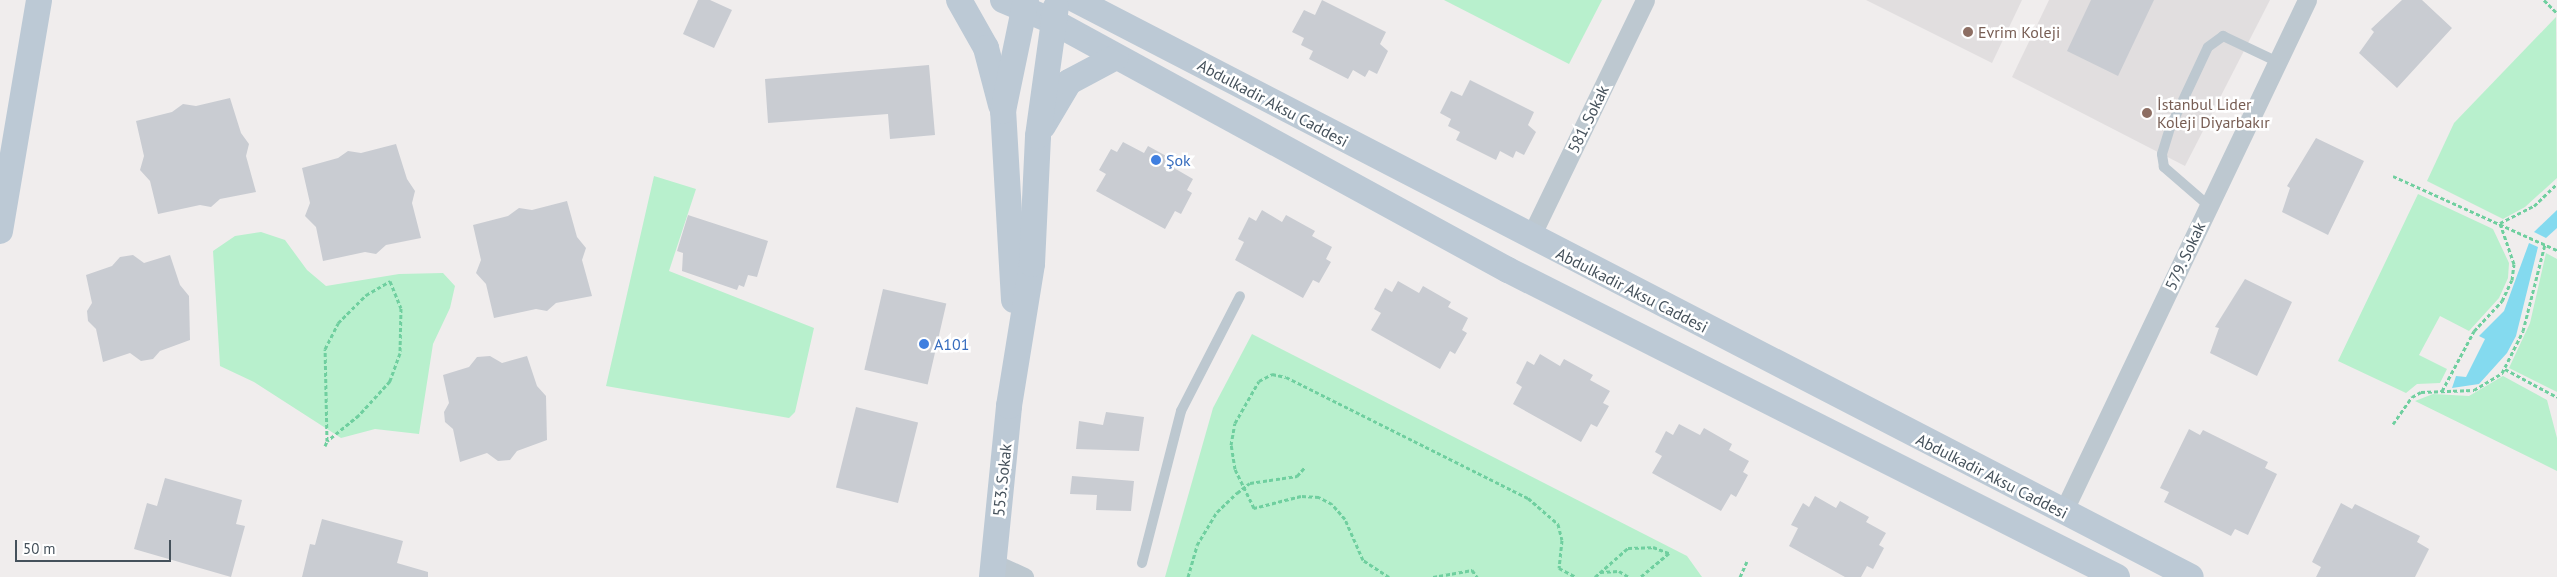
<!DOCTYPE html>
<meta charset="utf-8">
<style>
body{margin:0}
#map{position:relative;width:2557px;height:577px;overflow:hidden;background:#f0eded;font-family:"PT Sans",sans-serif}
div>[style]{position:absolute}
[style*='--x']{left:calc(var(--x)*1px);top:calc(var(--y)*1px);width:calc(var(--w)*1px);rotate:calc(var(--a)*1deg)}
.education>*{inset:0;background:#e1dedf}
.green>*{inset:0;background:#b8f0cd}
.water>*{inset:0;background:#84daef}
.building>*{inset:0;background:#c9ccd2;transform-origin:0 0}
.path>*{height:3px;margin-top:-1.5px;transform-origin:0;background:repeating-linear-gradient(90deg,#6fcf9f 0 4px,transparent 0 6.5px)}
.lane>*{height:10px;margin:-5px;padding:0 5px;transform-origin:5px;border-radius:5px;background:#bdc8d0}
.street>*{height:19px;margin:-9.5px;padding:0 9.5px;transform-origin:9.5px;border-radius:9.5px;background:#bdc8d0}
.secondary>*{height:26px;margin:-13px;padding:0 13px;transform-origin:13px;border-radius:13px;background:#bcc9d5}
.dots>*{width:14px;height:14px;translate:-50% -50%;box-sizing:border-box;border:2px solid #fff;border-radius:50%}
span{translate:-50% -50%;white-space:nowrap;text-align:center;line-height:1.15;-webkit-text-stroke:5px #fff;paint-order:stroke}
.education-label{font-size:16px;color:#785e54}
.left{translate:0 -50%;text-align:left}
.street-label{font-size:16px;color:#45515b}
.shop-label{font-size:16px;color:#366cbe}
.scale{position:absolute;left:15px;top:540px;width:156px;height:22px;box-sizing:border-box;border:2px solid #45515b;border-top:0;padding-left:6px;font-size:15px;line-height:18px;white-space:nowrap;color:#45515b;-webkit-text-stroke:4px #fff;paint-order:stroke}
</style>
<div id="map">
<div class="education">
<div style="clip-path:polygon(1866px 0,2022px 0,1992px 63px)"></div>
<div style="clip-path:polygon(2049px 0,2270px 0,2185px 166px,2012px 77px)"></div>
</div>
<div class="green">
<div style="clip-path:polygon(1444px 0,1602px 0,1569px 64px)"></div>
<div style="clip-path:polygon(2556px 17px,2557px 178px,2525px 207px,2503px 219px,2427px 181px,2454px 123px)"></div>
<div style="clip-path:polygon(654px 176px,696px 189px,669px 271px,814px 328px,795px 412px,789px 418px,606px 386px)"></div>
<div style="clip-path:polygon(2418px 194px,2493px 229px,2509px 263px,2508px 278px,2499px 298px,2469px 331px,2440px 316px,2419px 355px,2447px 369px,2440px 383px,2417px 384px,2406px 393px,2338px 361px)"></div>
<div style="clip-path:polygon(261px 232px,285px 240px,307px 270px,326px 286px,399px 274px,443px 273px,455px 286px,450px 308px,433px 344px,419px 434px,375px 429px,341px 438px,254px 382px,220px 366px,213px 251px,235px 236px)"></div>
<div style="clip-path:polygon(2546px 253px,2557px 259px,2557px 392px,2509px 368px,2530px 323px)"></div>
<div style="clip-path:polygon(1252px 334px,1687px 556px,1702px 577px,1165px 577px,1213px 408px)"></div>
<div style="clip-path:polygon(2503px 376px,2547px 400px,2557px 438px,2557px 471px,2415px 401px,2433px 394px,2469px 396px)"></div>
</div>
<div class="water">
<div style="clip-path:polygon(2557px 210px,2557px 228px,2546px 238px,2534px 232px)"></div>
<div style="clip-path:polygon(2529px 243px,2538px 247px,2516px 336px,2507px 353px,2479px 384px,2452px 388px,2456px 376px,2466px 377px,2485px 339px,2479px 336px,2504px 311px)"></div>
</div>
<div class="building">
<div style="clip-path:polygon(698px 0,710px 0,732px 10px,714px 48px,683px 34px)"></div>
<div style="clip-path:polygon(1322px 0,1386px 32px,1380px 44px,1388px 51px,1377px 74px,1369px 70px,1365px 77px,1353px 70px,1348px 79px,1309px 59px,1313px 51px,1301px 45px,1304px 38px,1292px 32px,1304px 10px,1315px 15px)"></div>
<div style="clip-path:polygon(2091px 0,2154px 0,2118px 76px,2067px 51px)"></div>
<div style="clip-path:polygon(2402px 0,2422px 0,2452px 28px,2397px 88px,2359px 53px,2374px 32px,2371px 29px)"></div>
<div style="clip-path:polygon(929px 65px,935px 135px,890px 139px,888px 114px,768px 123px,765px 79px)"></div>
<div style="clip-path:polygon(1470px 80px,1534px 112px,1528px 125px,1536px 132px,1524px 155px,1516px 151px,1513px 158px,1500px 151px,1496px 160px,1456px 140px,1460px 132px,1448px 126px,1451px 119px,1440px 113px,1451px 91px,1462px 96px)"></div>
<div style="clip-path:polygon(230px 98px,241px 133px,249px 144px,246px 156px,256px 192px,220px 199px,211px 207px,200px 205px,158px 214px,150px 181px,140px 170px,144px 156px,136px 121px,172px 112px,183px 104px,196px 106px)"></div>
<div style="clip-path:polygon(2316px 138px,2364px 161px,2328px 235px,2282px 212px,2290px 188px,2287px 186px)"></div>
<div style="clip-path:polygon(1123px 142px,1144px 153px,1148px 146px,1177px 162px,1174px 168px,1193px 179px,1187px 190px,1192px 193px,1181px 214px,1175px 211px,1165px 229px,1096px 191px,1106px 174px,1099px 170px,1111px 149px,1117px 152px)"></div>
<div style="clip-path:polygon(396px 144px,407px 179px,415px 191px,412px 203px,421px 238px,386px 245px,376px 254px,365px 252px,323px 261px,316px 227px,305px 216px,310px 203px,302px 168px,338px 158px,348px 151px,361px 153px)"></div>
<div style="clip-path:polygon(567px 201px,577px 237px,586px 248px,582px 260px,592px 296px,556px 303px,547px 311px,536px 309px,494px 318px,486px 284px,476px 273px,481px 260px,473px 225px,508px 216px,519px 208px,532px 210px)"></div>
<div style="clip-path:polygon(1262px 210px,1282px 222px,1286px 215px,1315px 231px,1312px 236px,1332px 247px,1326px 259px,1331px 262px,1319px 283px,1313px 280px,1303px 298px,1235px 260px,1244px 242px,1238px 239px,1249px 217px,1256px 221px)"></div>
<div style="clip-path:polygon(688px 215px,768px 241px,757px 277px,748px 275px,744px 287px,739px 285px,737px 290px,682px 271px,683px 253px,677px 251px)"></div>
<div style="clip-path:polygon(133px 255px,144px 263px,170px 255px,180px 285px,189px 296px,190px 340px,160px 351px,153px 359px,141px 361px,130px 353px,103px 362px,96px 329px,88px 321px,87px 311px,92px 303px,86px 275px,112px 266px,120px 257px)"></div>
<div style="clip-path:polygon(2245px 279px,2292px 302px,2257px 376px,2210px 353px,2219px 328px,2215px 327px)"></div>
<div style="clip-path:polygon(1398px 281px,1419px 293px,1423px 286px,1451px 302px,1448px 307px,1468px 318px,1462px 330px,1467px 333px,1455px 354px,1450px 351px,1440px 369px,1371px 330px,1381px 313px,1374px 309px,1385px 288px,1392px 292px)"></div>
<div style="left:883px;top:289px;width:65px;height:83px;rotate:13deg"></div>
<div style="clip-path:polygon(1540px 354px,1560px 366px,1564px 359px,1593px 375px,1590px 380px,1610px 391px,1603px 403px,1609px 406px,1597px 427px,1591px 424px,1581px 442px,1513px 404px,1522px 387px,1516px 383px,1527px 361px,1534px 365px)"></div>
<div style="clip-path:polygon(490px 356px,502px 363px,527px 356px,537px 386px,546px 396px,547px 440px,517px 451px,510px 460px,498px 461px,487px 453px,460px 462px,453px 429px,445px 422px,444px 412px,449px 403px,443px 375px,469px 367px,477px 357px)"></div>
<div style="left:856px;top:407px;width:64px;height:83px;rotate:14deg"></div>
<div style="clip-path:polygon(1106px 412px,1144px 417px,1139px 451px,1076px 449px,1079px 421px,1103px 425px)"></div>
<div style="clip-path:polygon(1679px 424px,1700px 435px,1704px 428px,1732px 444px,1729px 450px,1749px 461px,1743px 472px,1748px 475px,1736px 497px,1731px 494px,1721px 511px,1652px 473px,1662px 456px,1655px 452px,1666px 431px,1673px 435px)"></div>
<div style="clip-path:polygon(2189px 429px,2200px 435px,2203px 430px,2268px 462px,2265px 468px,2277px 474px,2248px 535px,2235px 529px,2231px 536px,2164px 502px,2169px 492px,2160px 488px)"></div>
<div style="clip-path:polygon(1072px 476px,1134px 481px,1131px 511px,1096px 510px,1097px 495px,1070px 494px)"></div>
<div style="clip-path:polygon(165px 478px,242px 500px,236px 524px,245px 526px,231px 577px,134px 549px,147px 503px,157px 506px)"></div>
<div style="clip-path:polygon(1815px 496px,1836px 508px,1840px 501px,1869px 517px,1866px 522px,1886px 533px,1879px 545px,1884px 548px,1873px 569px,1867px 566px,1861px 577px,1845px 577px,1789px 546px,1798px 528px,1791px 525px,1803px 503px,1809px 507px)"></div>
<div style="clip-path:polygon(2341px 503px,2352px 509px,2355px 504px,2420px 536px,2417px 542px,2429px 549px,2415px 577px,2316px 577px,2321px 567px,2312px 562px)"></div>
<div style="clip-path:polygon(322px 519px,403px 541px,397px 563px,428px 572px,428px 577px,302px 577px,310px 544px,315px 545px)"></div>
</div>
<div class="path">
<div style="--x:2544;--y:0;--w:18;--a:45"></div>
<div style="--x:2393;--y:176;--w:180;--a:24.3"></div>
<div style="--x:390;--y:281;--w:29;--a:68"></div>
<div style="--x:401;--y:308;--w:45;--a:91.3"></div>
<div style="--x:400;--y:353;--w:30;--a:110"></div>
<div style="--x:390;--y:381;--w:46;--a:132.4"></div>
<div style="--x:359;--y:415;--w:41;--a:140.9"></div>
<div style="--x:327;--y:441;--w:92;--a:-91.2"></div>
<div style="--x:325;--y:349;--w:29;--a:-63"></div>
<div style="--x:338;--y:323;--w:40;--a:-45"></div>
<div style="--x:366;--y:295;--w:28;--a:-30"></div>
<div style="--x:2505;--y:369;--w:59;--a:28.3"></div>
<div style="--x:2442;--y:391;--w:68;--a:-61.9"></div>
<div style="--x:2474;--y:331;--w:41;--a:-47"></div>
<div style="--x:2502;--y:301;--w:23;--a:-65"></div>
<div style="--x:2512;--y:280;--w:16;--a:-83"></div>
<div style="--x:2514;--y:264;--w:43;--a:-108.9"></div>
<div style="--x:2500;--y:223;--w:38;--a:-27"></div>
<div style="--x:2534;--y:206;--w:32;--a:-44"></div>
<div style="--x:2393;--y:424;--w:33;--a:-55"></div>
<div style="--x:2412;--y:397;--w:10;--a:-29"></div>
<div style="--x:2421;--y:392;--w:53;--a:-2.2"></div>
<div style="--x:2474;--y:390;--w:33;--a:-31"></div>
<div style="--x:2502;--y:373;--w:47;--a:-63.4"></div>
<div style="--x:2523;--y:331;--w:90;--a:-75.8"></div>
<div style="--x:325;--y:446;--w:5;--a:-68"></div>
<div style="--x:1600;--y:572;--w:19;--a:-3"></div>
<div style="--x:1619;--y:571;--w:12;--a:31"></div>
<div style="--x:1188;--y:577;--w:33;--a:-74"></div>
<div style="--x:1197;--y:545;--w:39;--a:-59"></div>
<div style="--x:1217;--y:512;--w:28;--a:-44"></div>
<div style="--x:1237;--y:493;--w:16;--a:-38"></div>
<div style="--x:1250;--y:483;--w:48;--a:-8.5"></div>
<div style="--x:1297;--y:476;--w:12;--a:-48"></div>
<div style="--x:1389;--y:577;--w:31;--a:-147"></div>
<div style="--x:1363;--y:560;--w:45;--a:-113.7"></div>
<div style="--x:1345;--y:519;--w:20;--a:-131"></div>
<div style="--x:1332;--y:504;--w:15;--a:-152"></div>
<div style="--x:1319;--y:497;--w:18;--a:-177"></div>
<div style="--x:1301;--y:496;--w:49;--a:165.7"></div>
<div style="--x:1254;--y:508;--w:43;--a:-116"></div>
<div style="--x:1235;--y:469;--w:24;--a:-99"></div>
<div style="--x:1231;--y:445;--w:22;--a:-80"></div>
<div style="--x:1235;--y:423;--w:48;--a:-60.3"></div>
<div style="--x:1259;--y:381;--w:15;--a:-28"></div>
<div style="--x:1272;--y:374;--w:14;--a:12"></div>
<div style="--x:1286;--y:377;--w:271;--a:26.6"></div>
<div style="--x:1528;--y:498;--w:40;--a:41"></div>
<div style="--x:1558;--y:524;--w:16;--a:76"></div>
<div style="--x:1562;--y:540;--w:28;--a:96"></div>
<div style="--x:1559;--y:568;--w:19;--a:28"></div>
<div style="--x:1433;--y:577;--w:40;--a:-10"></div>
<div style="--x:1472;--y:570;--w:9;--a:54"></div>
<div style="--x:1595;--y:577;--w:44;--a:-41.3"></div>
<div style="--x:1628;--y:548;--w:25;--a:-2"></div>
<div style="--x:1653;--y:547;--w:17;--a:21"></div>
<div style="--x:1669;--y:553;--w:38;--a:140"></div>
<div style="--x:1740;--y:577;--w:17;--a:-66"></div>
</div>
<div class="lane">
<div style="--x:2209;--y:206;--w:60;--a:-139.1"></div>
<div style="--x:2164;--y:167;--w:13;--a:-99"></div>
<div style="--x:2162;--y:154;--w:27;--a:-73"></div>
<div style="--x:2170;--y:128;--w:89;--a:-64.9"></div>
<div style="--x:2208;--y:47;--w:19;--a:-36"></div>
<div style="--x:2223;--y:36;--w:59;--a:25.3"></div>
<div style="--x:1142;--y:563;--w:157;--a:-75.6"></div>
<div style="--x:1181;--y:411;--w:129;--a:-62.8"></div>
</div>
<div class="street">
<div style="--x:1530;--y:238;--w:264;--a:-64.2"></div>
<div style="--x:2063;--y:512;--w:567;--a:-64.52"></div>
<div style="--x:993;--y:563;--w:34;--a:24"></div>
</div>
<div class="secondary">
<div style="--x:959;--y:0;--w:55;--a:60.6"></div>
<div style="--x:986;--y:48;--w:59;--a:75.3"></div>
<div style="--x:1003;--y:0;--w:53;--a:23.2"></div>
<div style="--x:1052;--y:21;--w:520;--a:28.64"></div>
<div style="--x:1508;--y:270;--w:682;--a:26.75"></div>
<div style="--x:1076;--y:0;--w:1255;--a:27.36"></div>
<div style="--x:1043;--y:126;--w:51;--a:-59.4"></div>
<div style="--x:1069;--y:82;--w:53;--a:-28"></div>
<div style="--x:0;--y:231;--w:234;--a:-80.4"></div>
<div style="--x:1014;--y:300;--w:189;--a:-93.3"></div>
<div style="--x:1003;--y:111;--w:113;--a:-78.3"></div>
<div style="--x:992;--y:577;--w:172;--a:-84.3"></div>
<div style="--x:1009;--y:406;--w:144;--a:-80.8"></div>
<div style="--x:1032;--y:264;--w:128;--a:-87.3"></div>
<div style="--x:1038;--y:136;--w:130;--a:-82.1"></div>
</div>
<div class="dots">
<div style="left:1968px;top:32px;background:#8d6e63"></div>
<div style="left:2147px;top:113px;background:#8d6e63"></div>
<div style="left:1156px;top:160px;background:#3f7fe0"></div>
<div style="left:924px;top:344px;background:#3f7fe0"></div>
</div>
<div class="education-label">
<span class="left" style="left:1978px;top:32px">Evrim Koleji</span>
<span class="left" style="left:2157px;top:113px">İstanbul Lider<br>Koleji Diyarbakır</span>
</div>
<div class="street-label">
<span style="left:1273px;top:103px;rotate:28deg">Abdulkadir Aksu Caddesi</span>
<span style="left:1588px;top:119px;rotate:-64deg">581. Sokak</span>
<span style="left:2185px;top:256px;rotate:-65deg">579. Sokak</span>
<span style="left:1632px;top:290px;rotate:27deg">Abdulkadir Aksu Caddesi</span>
<span style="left:1992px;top:476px;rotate:27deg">Abdulkadir Aksu Caddesi</span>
<span style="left:1002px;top:480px;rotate:-84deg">553. Sokak</span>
</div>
<div class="shop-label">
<span class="left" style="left:1166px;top:160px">Şok</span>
<span class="left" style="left:934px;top:344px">A101</span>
</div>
<div class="scale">50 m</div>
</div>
